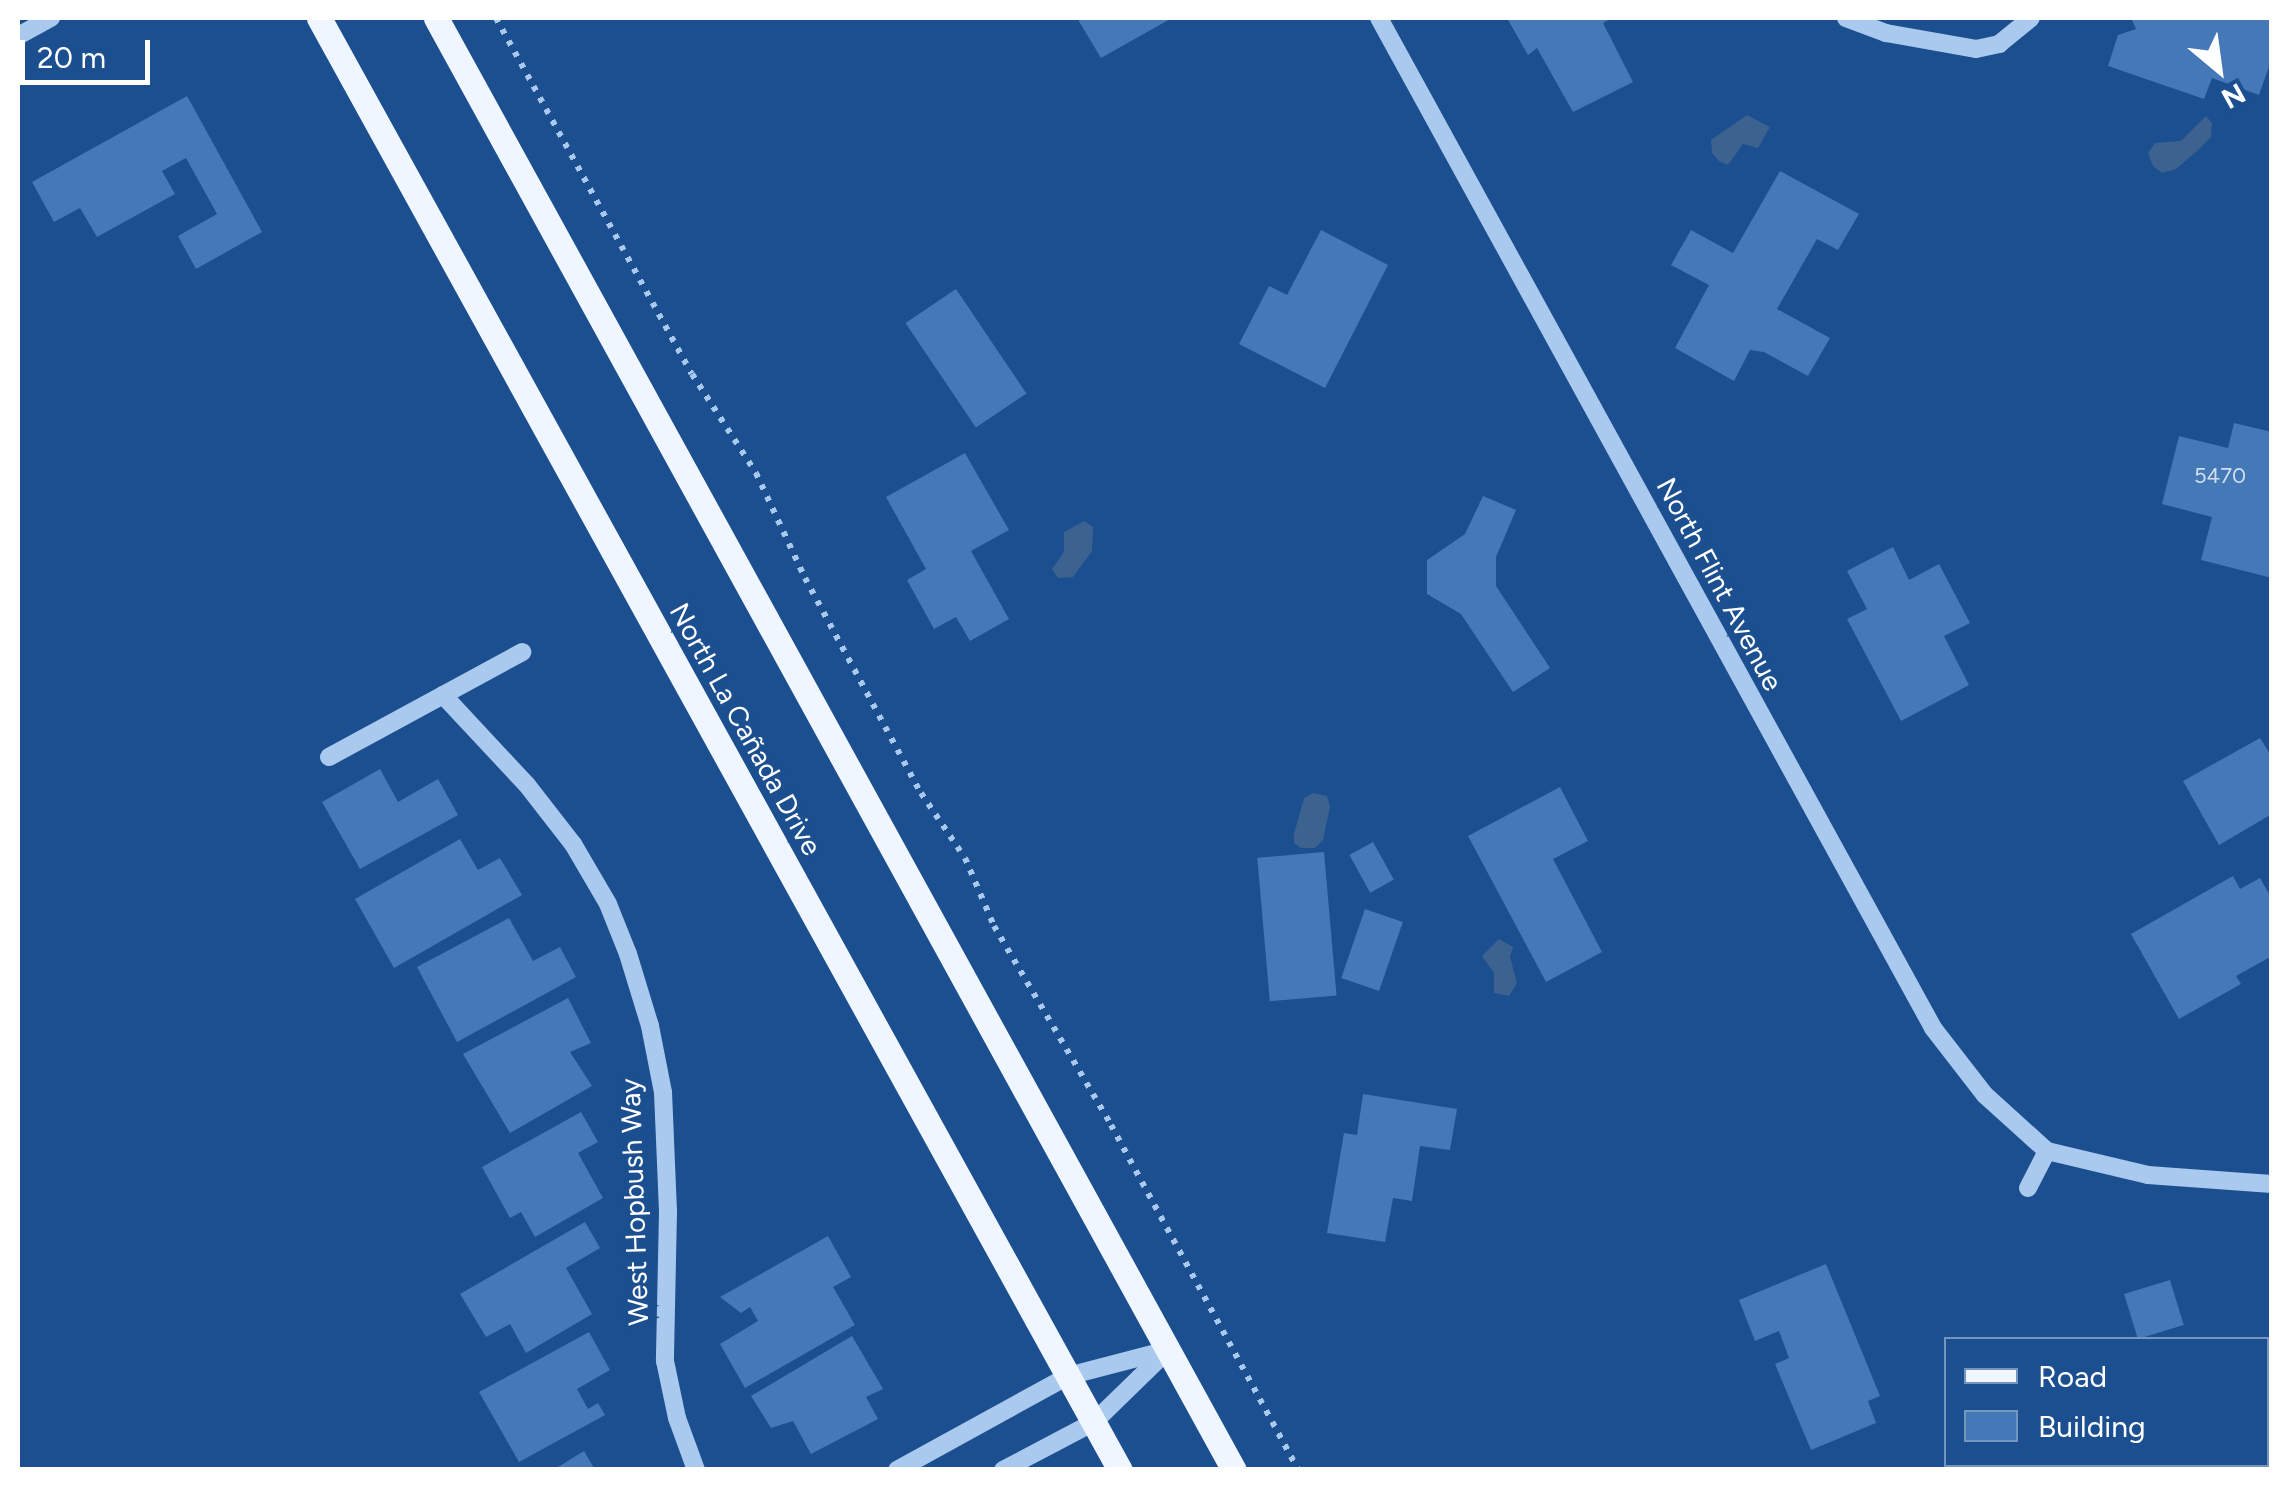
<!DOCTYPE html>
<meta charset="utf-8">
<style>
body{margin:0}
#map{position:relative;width:2289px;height:1487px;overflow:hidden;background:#1b4f8f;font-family:Figtree,sans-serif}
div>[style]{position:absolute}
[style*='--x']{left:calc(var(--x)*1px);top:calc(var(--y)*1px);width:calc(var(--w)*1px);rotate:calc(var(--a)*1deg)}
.water>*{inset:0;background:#3c6290}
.building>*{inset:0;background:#4478b7;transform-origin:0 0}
.path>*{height:6px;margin-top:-3px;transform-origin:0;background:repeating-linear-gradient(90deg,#a9c9ee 0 5px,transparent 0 13px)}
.minor>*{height:18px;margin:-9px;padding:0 9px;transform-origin:9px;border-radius:9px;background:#a9c9ee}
.major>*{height:25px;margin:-12.5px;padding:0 12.5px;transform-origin:12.5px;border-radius:12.5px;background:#f0f6ff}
span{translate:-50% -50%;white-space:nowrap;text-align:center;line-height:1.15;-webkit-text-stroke:9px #1b4f8f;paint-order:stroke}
.number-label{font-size:22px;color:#d0dded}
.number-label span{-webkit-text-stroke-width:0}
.street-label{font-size:28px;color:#fff}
.frame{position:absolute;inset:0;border:20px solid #fff;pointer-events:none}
.legend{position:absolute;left:1944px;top:1337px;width:325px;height:130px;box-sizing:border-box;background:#1b4f8f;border:2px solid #7695bc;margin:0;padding:12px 18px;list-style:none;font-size:30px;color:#fff}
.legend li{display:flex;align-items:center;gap:20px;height:50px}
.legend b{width:50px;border:2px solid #7695bc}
.north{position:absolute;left:2169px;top:20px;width:100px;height:100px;-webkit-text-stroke:8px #1b4f8f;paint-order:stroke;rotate:151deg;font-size:28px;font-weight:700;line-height:40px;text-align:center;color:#fff}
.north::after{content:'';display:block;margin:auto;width:35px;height:45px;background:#fff;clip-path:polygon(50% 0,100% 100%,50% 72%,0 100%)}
.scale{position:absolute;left:20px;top:40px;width:130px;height:45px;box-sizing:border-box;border:5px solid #fff;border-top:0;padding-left:12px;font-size:30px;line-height:35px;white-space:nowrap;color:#fff;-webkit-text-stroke:8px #1b4f8f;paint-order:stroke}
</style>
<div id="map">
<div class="water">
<div style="clip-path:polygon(1747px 115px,1770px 127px,1758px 148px,1743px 144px,1728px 165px,1719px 161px,1712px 153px,1711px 140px)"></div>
<div style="clip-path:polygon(2206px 116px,2212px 123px,2211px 137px,2198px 150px,2176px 169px,2162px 173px,2153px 166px,2148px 153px,2155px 143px,2181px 141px)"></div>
<div style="clip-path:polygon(1084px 521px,1093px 527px,1092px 551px,1073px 577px,1058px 578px,1052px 569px,1064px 552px,1064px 532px)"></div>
<div style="clip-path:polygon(1313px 793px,1327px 796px,1330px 807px,1323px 840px,1315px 848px,1301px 848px,1294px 843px,1294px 834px,1304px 798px)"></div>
<div style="clip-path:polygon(1499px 939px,1513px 947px,1510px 957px,1517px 983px,1509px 996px,1494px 993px,1494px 973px,1482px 956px)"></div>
</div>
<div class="building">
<div style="clip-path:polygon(1077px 18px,1172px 18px,1101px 58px)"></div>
<div style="clip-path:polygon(1507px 18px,1612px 18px,1603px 23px,1633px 82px,1573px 112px,1537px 48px,1528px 55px)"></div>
<div style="clip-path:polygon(2131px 18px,2272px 18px,2272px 58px,2259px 95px,2212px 78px,2204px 99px,2108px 66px,2118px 35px,2136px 29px)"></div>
<div style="clip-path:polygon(187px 96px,262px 232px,196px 269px,178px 236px,217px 214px,186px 158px,162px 171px,175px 194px,97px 237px,80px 208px,54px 222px,32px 182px)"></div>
<div style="clip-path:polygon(1780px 171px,1859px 214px,1838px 250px,1817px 239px,1777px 309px,1830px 338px,1808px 376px,1764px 352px,1750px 350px,1734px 381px,1675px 348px,1709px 285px,1671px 265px,1691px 230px,1733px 253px)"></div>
<div style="clip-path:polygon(1321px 230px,1388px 265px,1325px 388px,1239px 344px,1269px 286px,1287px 295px)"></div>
<div style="left:956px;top:289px;width:126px;height:61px;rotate:56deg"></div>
<div style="clip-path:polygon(2234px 423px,2272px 432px,2272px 578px,2201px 560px,2212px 517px,2162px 504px,2179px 436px,2228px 448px)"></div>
<div style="clip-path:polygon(965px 453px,1009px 530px,971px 551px,1009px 619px,970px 641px,956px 617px,934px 629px,907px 580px,926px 569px,886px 497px)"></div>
<div style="clip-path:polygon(1483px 496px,1516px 510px,1496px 557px,1496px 586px,1550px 668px,1513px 692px,1461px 614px,1427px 594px,1427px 560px,1465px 534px)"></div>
<div style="clip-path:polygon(1893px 547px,1909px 580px,1939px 564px,1970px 623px,1944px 636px,1969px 685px,1901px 721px,1847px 619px,1867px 609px,1847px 571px)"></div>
<div style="clip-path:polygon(2260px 738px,2272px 757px,2272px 814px,2219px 845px,2183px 781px)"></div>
<div style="clip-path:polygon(380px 769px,398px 802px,438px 779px,458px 815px,360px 869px,322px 802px)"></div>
<div style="clip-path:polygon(1560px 787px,1588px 841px,1553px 859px,1602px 952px,1546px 982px,1468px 836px)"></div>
<div style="clip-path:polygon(460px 839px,478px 870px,500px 858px,522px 895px,394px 968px,355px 899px)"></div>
<div style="left:1373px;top:842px;width:43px;height:27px;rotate:61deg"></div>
<div style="left:1324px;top:852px;width:144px;height:67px;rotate:85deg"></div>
<div style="clip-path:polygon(2233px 876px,2240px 889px,2260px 878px,2272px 899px,2272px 956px,2236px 976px,2241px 984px,2179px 1019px,2131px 934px)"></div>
<div style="left:1365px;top:909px;width:40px;height:73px;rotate:19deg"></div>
<div style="clip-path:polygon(509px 918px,533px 961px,560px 947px,576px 977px,457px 1042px,417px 967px)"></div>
<div style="clip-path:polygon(568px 998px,591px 1043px,570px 1052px,592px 1086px,510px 1133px,463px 1054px)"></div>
<div style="clip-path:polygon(1363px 1094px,1457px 1109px,1450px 1150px,1420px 1146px,1412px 1201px,1393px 1198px,1385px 1242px,1327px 1233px,1344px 1133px,1357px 1135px)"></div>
<div style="clip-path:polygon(581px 1112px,598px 1142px,578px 1153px,603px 1198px,535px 1237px,521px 1212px,510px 1218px,482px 1167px)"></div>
<div style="clip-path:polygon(585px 1222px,600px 1248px,566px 1268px,592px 1314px,526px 1353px,510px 1324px,486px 1337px,460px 1294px)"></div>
<div style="clip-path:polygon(828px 1236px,851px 1277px,833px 1287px,855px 1325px,745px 1388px,720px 1344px,758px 1321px,750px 1307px,741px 1313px,720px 1297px)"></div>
<div style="clip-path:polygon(1826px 1264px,1880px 1396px,1868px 1401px,1876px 1423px,1811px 1450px,1775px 1364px,1789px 1358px,1779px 1331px,1755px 1341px,1739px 1300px)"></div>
<div style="left:2170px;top:1280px;width:47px;height:48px;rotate:73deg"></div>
<div style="clip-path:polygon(589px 1332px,610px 1370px,577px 1389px,588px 1409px,598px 1403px,605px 1415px,519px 1462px,479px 1392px)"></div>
<div style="clip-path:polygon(852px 1336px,883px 1389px,866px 1397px,878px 1419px,811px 1454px,793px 1421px,771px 1428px,751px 1396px)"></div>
<div style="clip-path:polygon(584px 1451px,595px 1470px,553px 1470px)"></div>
</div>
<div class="path">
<div style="--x:496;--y:18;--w:406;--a:61.2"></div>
<div style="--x:692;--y:374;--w:118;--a:57.1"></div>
<div style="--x:756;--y:473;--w:116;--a:65"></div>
<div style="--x:805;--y:578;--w:244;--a:61.7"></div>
<div style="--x:921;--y:793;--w:78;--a:55.9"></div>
<div style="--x:965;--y:858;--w:74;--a:66.9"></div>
<div style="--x:994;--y:926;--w:231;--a:59.5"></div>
<div style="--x:1111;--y:1125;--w:392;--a:61.5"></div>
</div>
<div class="minor">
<div style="--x:1379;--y:18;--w:1152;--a:61.25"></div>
<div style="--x:1933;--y:1028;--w:85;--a:52.2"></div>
<div style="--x:1985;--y:1095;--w:84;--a:42.1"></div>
<div style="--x:2047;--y:1151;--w:104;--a:13.4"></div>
<div style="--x:2148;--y:1175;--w:124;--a:4.2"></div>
<div style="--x:1846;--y:18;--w:43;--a:20.6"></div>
<div style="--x:1886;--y:33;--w:91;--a:10.1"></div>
<div style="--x:1976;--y:49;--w:24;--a:-12"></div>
<div style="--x:1999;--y:44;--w:41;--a:-39.1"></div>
<div style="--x:18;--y:36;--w:38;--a:-29"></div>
<div style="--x:443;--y:695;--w:123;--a:47"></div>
<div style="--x:527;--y:785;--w:75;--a:52.1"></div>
<div style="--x:573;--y:844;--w:69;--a:59.7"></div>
<div style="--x:608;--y:904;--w:54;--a:68.2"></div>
<div style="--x:628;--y:954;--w:75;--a:73"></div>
<div style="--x:650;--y:1026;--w:67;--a:78.9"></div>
<div style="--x:663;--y:1092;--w:120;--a:87.6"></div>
<div style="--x:668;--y:1212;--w:149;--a:91.2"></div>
<div style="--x:665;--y:1361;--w:58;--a:78.1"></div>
<div style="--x:677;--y:1418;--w:55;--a:69.9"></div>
<div style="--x:329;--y:757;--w:220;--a:-28.5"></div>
<div style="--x:2028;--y:1188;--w:42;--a:-62.8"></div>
<div style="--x:897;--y:1470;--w:195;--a:-28.8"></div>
<div style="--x:1068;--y:1376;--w:103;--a:-14.6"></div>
<div style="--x:1003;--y:1470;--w:103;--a:-27.8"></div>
<div style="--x:1094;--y:1422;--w:102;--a:-44.2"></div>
</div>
<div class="major">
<div style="--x:319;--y:18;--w:1658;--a:61.12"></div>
<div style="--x:436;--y:18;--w:1657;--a:61.21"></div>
</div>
<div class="number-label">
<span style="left:2220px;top:476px">5470</span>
</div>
<div class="street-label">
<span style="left:1720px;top:584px;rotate:62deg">North Flint Avenue</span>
<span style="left:746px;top:729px;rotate:61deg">North La Cañada Drive</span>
<span style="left:634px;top:1202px;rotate:-92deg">West Hopbush Way</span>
</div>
<div class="frame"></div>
<ul class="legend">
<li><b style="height:12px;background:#f0f6ff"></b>Road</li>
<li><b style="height:28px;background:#4478b7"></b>Building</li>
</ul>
<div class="north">N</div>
<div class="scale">20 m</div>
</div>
